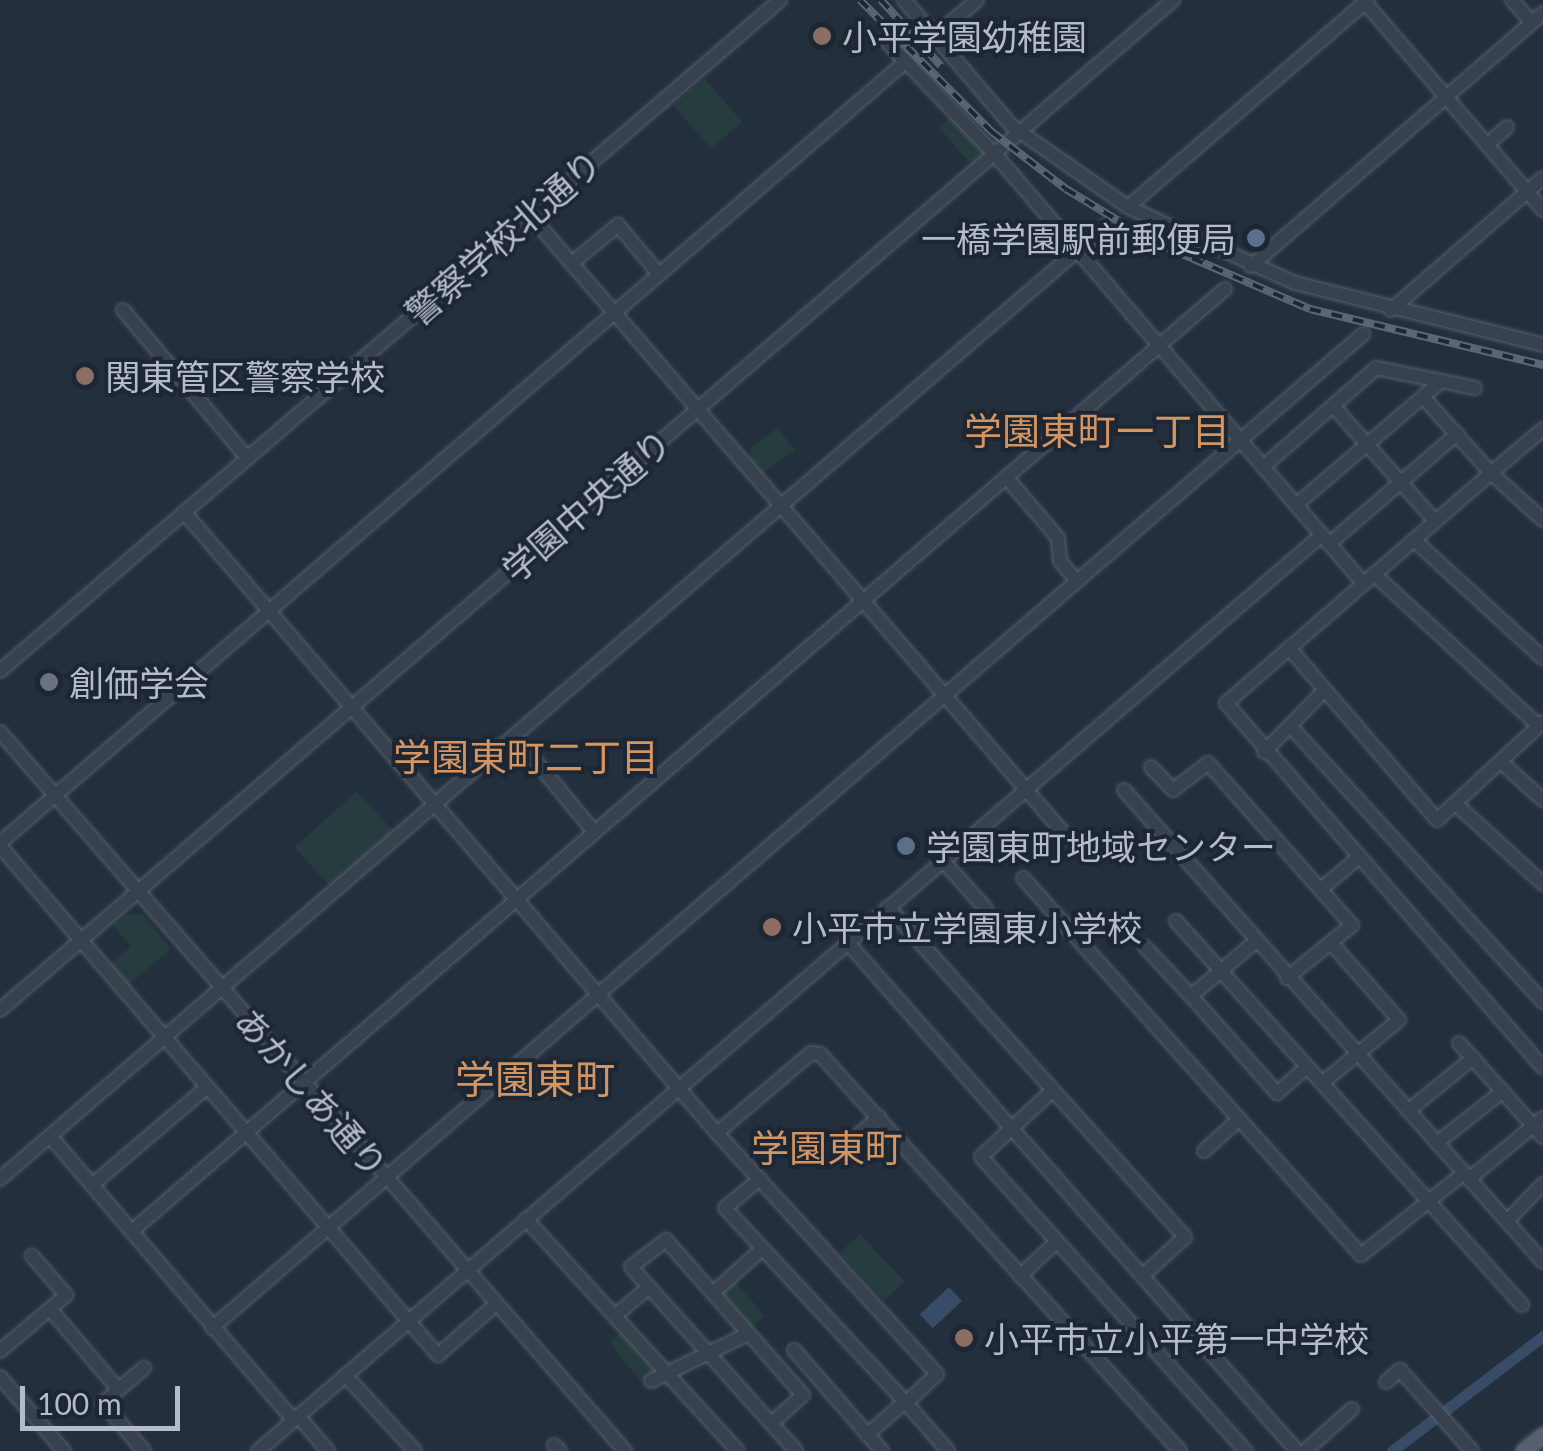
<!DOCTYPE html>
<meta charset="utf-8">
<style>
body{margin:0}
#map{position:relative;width:1543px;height:1451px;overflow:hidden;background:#242f3e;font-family:Lato,"Noto Sans JP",sans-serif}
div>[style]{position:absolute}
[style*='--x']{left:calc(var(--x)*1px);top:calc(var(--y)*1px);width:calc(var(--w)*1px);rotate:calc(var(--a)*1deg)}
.green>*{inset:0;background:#263c3f;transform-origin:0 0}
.water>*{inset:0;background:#394c67;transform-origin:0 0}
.canal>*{height:11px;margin:-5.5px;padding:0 5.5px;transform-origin:5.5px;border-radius:5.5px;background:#394c67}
.roads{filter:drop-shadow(0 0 2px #565f6c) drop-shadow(0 0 2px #565f6c)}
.minor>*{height:12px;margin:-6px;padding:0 6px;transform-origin:6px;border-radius:6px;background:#38414e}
.major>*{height:15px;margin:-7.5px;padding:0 7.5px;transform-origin:7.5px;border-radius:7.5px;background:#56606e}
.rail>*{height:8px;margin-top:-4px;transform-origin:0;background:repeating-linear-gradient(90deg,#1d2633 0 11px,#5a6575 0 22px);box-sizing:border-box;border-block:2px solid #5a6575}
.dots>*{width:28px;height:28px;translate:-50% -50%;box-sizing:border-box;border:5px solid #1d2633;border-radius:50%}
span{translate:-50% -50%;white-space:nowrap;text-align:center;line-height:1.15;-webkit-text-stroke:8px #1d2633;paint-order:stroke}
.poi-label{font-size:35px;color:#b4bcc9}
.left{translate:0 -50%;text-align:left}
.right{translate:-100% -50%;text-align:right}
.street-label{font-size:35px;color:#b4bcc9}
.neighbourhood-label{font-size:38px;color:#d59563}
.quarter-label{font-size:40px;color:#d59563}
.scale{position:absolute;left:20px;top:1386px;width:160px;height:45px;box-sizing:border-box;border:5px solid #b4bcc9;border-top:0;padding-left:12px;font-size:30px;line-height:35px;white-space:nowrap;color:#b4bcc9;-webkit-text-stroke:8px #1d2633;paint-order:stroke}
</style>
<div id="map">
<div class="green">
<div style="left:704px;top:78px;width:58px;height:41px;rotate:49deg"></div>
<div style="left:956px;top:112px;width:52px;height:23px;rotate:49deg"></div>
<div style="clip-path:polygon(777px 428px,795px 450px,762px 474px,749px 459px,751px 448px)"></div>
<div style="left:357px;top:791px;width:57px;height:84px;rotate:48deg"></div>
<div style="clip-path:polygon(128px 914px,143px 915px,171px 949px,126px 987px,108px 965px,131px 947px,113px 925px)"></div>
<div style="left:860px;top:1234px;width:65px;height:28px;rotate:47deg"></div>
<div style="clip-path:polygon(734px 1280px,765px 1316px,749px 1328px,721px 1297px)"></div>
<div style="clip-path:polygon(622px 1331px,658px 1368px,656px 1374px,641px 1381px,617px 1353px,611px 1341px)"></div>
</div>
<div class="water">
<div style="left:949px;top:1287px;width:19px;height:40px;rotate:47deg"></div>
</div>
<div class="canal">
<div style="--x:1392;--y:1451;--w:190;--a:-37.3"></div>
</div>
<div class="roads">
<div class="minor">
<div style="--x:904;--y:0;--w:166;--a:49.4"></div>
<div style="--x:1012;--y:126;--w:141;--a:34.9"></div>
<div style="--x:1128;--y:207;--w:183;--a:24.5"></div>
<div style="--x:1295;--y:283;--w:256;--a:14"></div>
<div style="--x:1363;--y:0;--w:277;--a:49.4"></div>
<div style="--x:1512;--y:0;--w:30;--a:49"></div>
<div style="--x:934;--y:37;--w:57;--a:-40.7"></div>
<div style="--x:886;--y:41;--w:163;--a:46.2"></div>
<div style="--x:999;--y:159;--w:559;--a:49.35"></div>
<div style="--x:1487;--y:145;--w:27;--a:-42"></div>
<div style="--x:1128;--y:207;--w:317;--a:-40.8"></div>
<div style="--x:530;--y:215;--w:823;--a:49.19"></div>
<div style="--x:572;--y:263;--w:60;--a:-39.6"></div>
<div style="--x:618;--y:225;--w:64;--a:50.1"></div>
<div style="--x:1251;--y:266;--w:386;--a:-40.9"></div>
<div style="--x:123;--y:310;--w:193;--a:50"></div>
<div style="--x:1391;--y:310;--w:201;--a:-41"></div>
<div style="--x:1423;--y:397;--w:102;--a:48.2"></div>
<div style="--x:1491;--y:473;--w:68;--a:-40.2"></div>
<div style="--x:1333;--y:406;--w:154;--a:48.4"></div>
<div style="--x:1263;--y:467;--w:150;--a:-41.2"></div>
<div style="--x:1376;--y:368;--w:101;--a:11.4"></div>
<div style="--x:1006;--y:477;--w:80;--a:49.6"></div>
<div style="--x:1058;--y:538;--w:23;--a:85"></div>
<div style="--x:1060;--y:561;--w:26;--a:50"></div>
<div style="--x:1296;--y:505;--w:191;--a:-40.5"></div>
<div style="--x:184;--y:512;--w:818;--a:49.36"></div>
<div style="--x:717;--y:1133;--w:326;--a:47.6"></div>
<div style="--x:937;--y:1374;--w:42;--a:136.9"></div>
<div style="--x:906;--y:1403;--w:64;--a:48.8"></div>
<div style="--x:1543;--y:520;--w:70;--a:-137.9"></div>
<div style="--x:1491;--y:473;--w:351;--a:139"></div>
<div style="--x:1226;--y:703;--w:483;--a:49"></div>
<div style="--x:1414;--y:540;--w:175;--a:42.5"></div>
<div style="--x:1329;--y:544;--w:169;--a:-40.7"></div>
<div style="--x:1374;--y:574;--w:224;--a:42.7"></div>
<div style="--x:1289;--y:648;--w:227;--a:49.3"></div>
<div style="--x:1437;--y:820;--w:144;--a:-42.8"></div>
<div style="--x:0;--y:671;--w:1029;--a:-40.7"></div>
<div style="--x:1292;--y:728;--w:372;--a:47.5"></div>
<div style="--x:0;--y:732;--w:953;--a:49"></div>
<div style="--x:515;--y:736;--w:124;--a:50.5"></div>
<div style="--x:1264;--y:752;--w:86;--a:-45.5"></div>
<div style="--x:1501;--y:762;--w:57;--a:42.1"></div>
<div style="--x:1151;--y:767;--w:32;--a:46"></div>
<div style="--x:1173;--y:790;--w:44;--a:-37.6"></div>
<div style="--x:1208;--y:763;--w:217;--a:48.4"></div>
<div style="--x:1352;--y:925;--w:84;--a:140.8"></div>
<div style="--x:1124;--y:790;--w:631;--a:48.4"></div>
<div style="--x:1458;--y:806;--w:115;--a:42.5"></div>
<div style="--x:0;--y:843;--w:1195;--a:-40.79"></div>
<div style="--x:0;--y:846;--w:672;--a:49.29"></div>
<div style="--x:438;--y:1355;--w:77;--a:-41.3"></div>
<div style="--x:943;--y:861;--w:64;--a:48.1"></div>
<div style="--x:1023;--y:878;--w:506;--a:48.12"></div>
<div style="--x:1361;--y:1255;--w:132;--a:-38.5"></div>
<div style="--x:1321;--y:889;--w:50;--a:-40.1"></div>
<div style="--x:888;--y:907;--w:444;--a:48"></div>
<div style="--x:1185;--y:1237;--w:58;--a:137.8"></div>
<div style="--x:1176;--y:921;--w:517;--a:47.98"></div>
<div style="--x:847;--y:942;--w:679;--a:48.52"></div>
<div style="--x:1145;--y:947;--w:67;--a:46.8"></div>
<div style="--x:1191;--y:996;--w:85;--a:-40.2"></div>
<div style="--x:1191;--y:996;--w:130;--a:48.4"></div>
<div style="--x:1277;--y:1093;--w:40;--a:-41"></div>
<div style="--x:0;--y:1010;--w:1548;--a:-40.73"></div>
<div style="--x:1459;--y:1043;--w:126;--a:48.2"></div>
<div style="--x:1322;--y:1083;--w:99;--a:-39.3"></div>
<div style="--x:1399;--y:1020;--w:103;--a:-131.4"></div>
<div style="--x:1053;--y:1090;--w:98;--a:137.1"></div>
<div style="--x:981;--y:1157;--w:396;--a:48"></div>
<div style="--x:1408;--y:1111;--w:84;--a:-39.2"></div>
<div style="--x:717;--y:1133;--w:123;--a:-40.4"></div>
<div style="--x:811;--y:1053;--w:9;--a:6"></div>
<div style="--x:820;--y:1054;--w:536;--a:47.8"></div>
<div style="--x:50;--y:1136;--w:374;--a:49.4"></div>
<div style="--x:1437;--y:1143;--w:84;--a:-38.2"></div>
<div style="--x:846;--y:1146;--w:44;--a:-41.3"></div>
<div style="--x:1204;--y:1151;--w:46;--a:-42.4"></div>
<div style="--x:0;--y:1179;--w:1463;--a:-40.76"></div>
<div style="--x:760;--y:1179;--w:45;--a:140.4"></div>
<div style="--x:725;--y:1208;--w:266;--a:47.1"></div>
<div style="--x:1469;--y:1179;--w:96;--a:-39.5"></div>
<div style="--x:92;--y:1185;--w:150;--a:-40.4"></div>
<div style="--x:526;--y:1219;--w:314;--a:47.6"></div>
<div style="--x:1507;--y:1221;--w:52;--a:-45.8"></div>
<div style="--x:132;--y:1231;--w:1443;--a:-40.76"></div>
<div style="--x:1020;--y:1276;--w:48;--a:-43.3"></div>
<div style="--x:713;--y:1293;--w:66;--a:-41.9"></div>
<div style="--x:50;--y:1309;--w:106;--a:49.6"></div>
<div style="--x:616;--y:1315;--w:43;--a:-40.3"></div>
<div style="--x:212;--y:1328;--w:1521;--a:-40.81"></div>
<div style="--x:794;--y:1350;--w:134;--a:48.9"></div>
<div style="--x:0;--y:1351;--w:87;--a:-40.3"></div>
<div style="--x:66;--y:1295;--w:52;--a:-131.1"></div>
<div style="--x:345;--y:1375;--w:103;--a:47.4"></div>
<div style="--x:0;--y:1377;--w:98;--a:49.1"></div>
<div style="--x:651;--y:1381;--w:108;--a:-25.9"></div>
<div style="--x:1386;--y:1382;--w:18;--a:-41"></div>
<div style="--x:1400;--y:1370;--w:108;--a:48.4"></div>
<div style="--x:298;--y:1416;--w:46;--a:49.4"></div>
<div style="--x:774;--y:1421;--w:39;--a:-42"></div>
<div style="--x:803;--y:1395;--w:207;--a:-131.5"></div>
<div style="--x:666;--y:1240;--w:44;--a:142.4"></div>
<div style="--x:631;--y:1267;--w:247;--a:48.1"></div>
<div style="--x:867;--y:1435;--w:45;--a:-41.4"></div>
<div style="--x:554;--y:1445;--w:8;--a:45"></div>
<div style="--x:144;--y:1451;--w:63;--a:-130.5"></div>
<div style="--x:103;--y:1403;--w:54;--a:-40.5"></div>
<div style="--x:258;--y:1451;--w:1404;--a:-40.73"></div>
<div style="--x:1305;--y:1451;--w:63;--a:-41.8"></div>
</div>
<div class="major">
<div style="--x:1523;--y:1451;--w:26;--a:-39"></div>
</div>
</div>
<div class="rail">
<div style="--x:860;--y:0;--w:187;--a:45"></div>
<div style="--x:992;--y:132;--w:93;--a:37.6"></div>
<div style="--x:1066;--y:189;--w:100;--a:31.2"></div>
<div style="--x:1152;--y:241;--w:172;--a:23.3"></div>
<div style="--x:1310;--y:309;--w:240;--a:13.5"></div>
<div style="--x:881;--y:0;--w:89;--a:47.7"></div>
</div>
<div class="dots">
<div style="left:822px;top:36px;background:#8d6e63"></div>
<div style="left:1256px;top:238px;background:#5c6f8a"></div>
<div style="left:85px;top:376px;background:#8d6e63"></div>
<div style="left:49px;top:682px;background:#6b7280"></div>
<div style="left:906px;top:846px;background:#5c6f8a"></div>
<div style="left:772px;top:927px;background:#8d6e63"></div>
<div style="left:964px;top:1338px;background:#8d6e63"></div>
</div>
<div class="poi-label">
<span class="left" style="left:842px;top:36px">小平学園幼稚園</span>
<span class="right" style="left:1236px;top:238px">一橋学園駅前郵便局</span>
<span class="left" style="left:105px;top:376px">関東管区警察学校</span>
<span class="left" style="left:69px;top:682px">創価学会</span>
<span class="left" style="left:926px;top:846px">学園東町地域センター</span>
<span class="left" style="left:792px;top:927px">小平市立学園東小学校</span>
<span class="left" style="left:984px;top:1338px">小平市立小平第一中学校</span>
</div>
<div class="street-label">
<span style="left:503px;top:237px;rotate:-41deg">警察学校北通り</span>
<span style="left:586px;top:505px;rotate:-41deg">学園中央通り</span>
<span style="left:312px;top:1092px;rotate:49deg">あかしあ通り</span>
</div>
<div class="neighbourhood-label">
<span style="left:1097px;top:431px">学園東町一丁目</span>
<span style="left:526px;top:757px">学園東町二丁目</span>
<span style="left:827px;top:1148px">学園東町</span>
</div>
<div class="quarter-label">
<span style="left:535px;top:1079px">学園東町</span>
</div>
<div class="scale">100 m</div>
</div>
